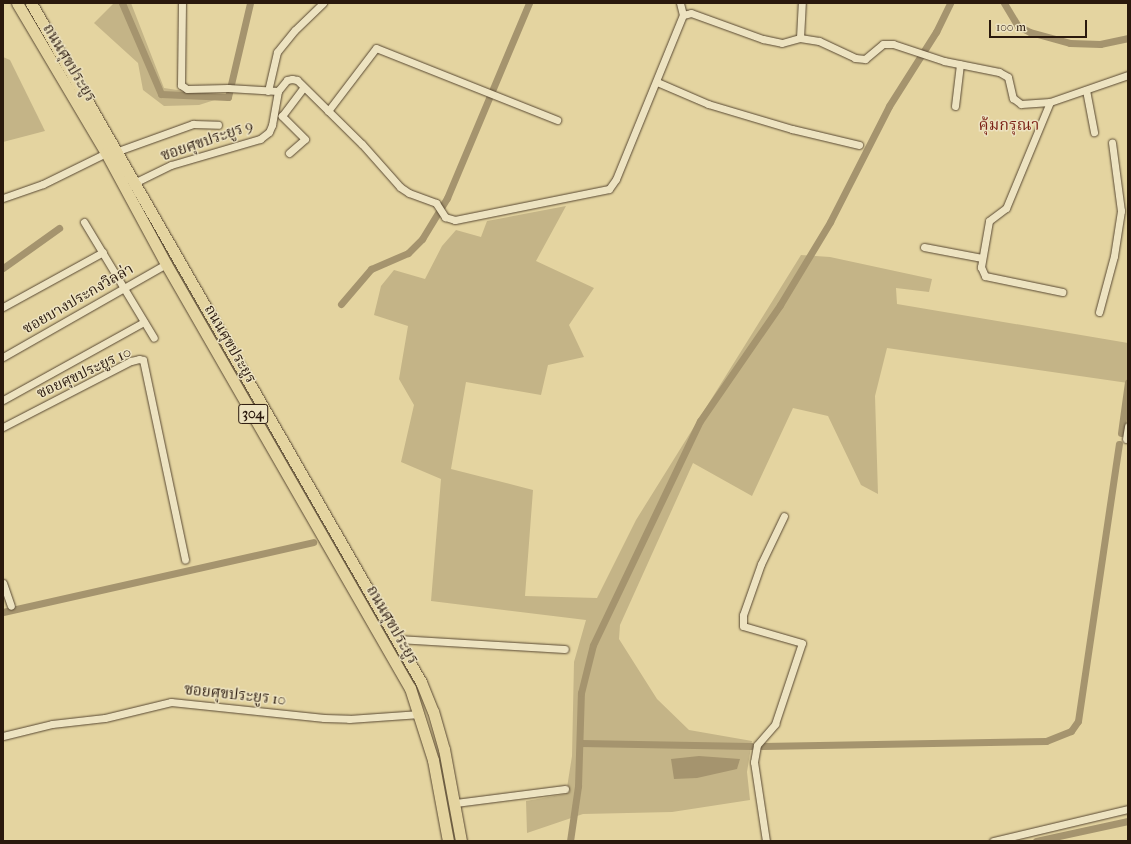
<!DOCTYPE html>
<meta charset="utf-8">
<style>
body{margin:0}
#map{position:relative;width:1131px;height:844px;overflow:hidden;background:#e4d4a0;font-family:"IM FELL French Canon","Noto Serif Thai",serif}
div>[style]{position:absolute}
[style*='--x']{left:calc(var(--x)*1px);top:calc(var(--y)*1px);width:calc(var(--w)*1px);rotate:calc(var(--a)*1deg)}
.green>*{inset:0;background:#c4b487}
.water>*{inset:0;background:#a5946e}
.canal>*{height:7px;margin:-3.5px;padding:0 3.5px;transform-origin:3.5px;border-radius:3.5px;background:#a5946e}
.roads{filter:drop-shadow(0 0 1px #584832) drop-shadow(0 0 1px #584832)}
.street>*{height:7px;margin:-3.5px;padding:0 3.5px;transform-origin:3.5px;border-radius:3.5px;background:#ede3c1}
.primary>*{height:11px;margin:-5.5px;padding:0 5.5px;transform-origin:5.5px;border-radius:5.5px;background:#e4d4a0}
span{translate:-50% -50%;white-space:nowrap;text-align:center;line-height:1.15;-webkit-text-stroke:3px #ede3c1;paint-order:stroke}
.shield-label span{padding:1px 3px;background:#ede3c1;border:1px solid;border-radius:3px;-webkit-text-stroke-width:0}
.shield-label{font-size:14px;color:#2a190d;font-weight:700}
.street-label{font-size:15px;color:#2a190d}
.neighbourhood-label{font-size:16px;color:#7a1f14}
.frame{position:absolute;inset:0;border:4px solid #2a190d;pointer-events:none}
.scale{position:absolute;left:989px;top:20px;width:98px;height:18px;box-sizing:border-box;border:2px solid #2a190d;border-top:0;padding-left:5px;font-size:12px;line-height:14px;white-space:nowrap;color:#2a190d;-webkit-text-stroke:3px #ede3c1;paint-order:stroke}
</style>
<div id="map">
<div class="green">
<div style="clip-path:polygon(114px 3px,131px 3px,164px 88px,224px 97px,199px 105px,164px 106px,143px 90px,138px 63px,94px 23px)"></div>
<div style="clip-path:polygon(3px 57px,10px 60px,45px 131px,3px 142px)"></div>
<div style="clip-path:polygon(566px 206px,536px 261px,594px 288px,569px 325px,584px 357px,548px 365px,541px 395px,466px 382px,451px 469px,533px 490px,525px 596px,597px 598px,636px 520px,801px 255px,830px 257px,932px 279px,929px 292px,896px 288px,897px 304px,1128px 343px,1128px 383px,887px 348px,875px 396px,878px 494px,861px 485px,828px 416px,793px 408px,752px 496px,693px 463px,620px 625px,619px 639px,657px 699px,689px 730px,752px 741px,747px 772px,750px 800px,672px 812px,583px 814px,527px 833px,526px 801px,566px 794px,572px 756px,574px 662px,586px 620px,431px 601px,441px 479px,401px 462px,414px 405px,399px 379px,408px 326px,374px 315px,381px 286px,394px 270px,425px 279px,442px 246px,456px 230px,481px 237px,487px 221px)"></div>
</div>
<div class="water">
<div style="clip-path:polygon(699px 756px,740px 759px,737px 769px,697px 778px,674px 779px,671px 759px)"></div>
</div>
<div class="canal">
<div style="--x:122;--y:3;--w:99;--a:66.8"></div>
<div style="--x:161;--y:94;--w:67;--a:2.6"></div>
<div style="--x:228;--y:97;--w:97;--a:-76.8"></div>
<div style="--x:1004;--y:3;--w:27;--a:59"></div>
<div style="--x:1018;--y:26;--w:13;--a:27"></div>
<div style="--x:1030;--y:32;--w:41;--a:15.4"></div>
<div style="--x:1070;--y:43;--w:30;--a:2"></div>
<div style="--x:1100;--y:44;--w:29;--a:-12"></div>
<div style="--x:3;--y:268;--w:69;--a:-35.5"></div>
<div style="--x:341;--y:304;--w:46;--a:-49.4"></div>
<div style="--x:371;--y:269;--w:40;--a:-23.4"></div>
<div style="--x:408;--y:253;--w:20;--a:-45"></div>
<div style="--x:422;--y:239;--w:48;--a:-58.6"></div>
<div style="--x:447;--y:198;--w:212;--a:-67.2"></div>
<div style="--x:1121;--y:433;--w:51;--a:-82.2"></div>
<div style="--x:3;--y:612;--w:318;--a:-12.7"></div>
<div style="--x:581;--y:743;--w:170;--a:1"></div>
<div style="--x:762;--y:746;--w:284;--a:-1"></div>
<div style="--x:1046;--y:741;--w:27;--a:-22"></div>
<div style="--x:1071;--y:731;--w:12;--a:-55"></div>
<div style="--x:1078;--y:721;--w:280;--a:-81.6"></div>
<div style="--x:570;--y:841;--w:56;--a:-81.7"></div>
<div style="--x:578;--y:786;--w:93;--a:-88.2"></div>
<div style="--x:581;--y:693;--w:49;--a:-76"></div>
<div style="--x:593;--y:645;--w:248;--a:-64.5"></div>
<div style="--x:700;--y:421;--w:141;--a:-55.4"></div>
<div style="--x:780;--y:305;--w:97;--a:-58.9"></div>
<div style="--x:830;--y:222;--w:130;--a:-63"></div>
<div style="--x:889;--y:106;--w:88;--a:-57.6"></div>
<div style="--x:936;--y:32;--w:32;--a:-64"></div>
<div style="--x:1036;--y:841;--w:94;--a:-12.3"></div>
</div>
<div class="roads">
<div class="street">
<div style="--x:182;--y:3;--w:82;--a:90.7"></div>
<div style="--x:181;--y:85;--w:7;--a:34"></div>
<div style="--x:187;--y:89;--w:41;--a:-1.4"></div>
<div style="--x:228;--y:88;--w:50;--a:3.4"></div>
<div style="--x:680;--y:3;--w:12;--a:76"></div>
<div style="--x:800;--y:38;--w:35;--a:-87"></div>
<div style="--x:657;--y:82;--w:56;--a:23.3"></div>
<div style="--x:708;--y:104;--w:88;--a:16.6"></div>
<div style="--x:792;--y:129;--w:69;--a:13.4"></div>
<div style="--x:1086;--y:90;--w:43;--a:79.2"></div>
<div style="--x:268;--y:91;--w:40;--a:-77"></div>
<div style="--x:277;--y:52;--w:28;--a:-51"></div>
<div style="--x:295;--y:30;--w:39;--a:-44"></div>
<div style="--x:1050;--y:102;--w:115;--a:112.5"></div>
<div style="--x:1006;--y:208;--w:21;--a:143"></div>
<div style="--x:989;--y:221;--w:47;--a:99.9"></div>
<div style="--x:981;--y:267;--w:10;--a:66"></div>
<div style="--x:985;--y:276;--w:79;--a:11.7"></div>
<div style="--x:955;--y:106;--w:42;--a:-83.2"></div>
<div style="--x:328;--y:111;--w:79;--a:-52.7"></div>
<div style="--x:376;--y:48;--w:195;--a:21.7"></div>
<div style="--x:118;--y:151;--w:80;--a:-19.8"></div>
<div style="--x:193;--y:124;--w:25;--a:2"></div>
<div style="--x:289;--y:153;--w:21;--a:-41"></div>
<div style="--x:305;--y:139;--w:33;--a:-135"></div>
<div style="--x:282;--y:116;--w:35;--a:-53"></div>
<div style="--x:136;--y:182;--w:39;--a:-26"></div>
<div style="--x:171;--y:165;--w:93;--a:-16.3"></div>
<div style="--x:260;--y:139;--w:11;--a:-38"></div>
<div style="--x:269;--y:132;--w:8;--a:-67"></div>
<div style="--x:272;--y:125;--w:35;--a:-80"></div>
<div style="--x:278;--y:91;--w:14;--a:-51"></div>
<div style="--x:287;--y:80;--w:5;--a:-11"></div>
<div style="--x:292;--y:79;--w:5;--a:11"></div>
<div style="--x:297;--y:80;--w:91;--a:44.6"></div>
<div style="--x:362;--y:144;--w:57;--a:48.5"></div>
<div style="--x:400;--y:187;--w:11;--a:34"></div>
<div style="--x:409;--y:193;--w:29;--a:20"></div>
<div style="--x:436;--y:203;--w:17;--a:57"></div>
<div style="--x:445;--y:217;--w:10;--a:17"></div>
<div style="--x:455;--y:220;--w:157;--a:-11.4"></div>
<div style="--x:609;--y:189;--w:12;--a:-55"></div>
<div style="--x:616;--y:179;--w:177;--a:-67.8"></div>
<div style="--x:683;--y:15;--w:8;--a:-14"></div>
<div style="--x:691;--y:13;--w:77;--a:19.9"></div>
<div style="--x:763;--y:39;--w:19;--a:12"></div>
<div style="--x:782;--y:43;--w:19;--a:-16"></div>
<div style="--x:800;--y:38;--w:19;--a:9"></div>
<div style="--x:819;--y:41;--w:40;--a:25"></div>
<div style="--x:855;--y:58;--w:10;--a:6"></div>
<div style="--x:865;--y:59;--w:23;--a:-40"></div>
<div style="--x:883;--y:44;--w:10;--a:0"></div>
<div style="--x:893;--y:44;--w:54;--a:18.4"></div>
<div style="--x:944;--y:61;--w:56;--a:11.3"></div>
<div style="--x:999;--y:72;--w:10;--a:29"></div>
<div style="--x:1008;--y:77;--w:22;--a:77"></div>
<div style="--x:1013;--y:98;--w:10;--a:37"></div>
<div style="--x:1021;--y:104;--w:29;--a:-4"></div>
<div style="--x:1050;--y:102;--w:83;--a:-19.1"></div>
<div style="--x:3;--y:198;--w:42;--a:-19.3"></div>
<div style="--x:43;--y:184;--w:70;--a:-26.2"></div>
<div style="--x:84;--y:222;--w:135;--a:58.9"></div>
<div style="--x:924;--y:247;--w:59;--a:10.7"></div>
<div style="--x:3;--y:307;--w:114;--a:-28.8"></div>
<div style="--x:1099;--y:312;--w:58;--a:-75"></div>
<div style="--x:1114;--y:256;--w:46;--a:-81.2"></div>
<div style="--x:1121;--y:211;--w:69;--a:-97.5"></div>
<div style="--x:3;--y:357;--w:188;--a:-29.7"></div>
<div style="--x:3;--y:400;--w:161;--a:-29"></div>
<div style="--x:3;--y:427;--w:144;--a:-27.3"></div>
<div style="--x:131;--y:361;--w:8;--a:-14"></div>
<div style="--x:139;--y:359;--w:4;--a:14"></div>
<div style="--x:143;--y:360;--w:204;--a:78.1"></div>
<div style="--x:1126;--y:439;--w:13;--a:-81"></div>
<div style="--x:3;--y:583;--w:24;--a:71"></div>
<div style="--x:397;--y:639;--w:168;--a:3.4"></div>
<div style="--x:3;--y:736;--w:50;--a:-13.8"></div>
<div style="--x:52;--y:724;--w:53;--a:-6.5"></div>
<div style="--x:105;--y:718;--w:68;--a:-13.6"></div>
<div style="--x:171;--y:702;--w:154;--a:6"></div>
<div style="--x:324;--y:718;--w:25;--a:2"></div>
<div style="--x:349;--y:719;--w:71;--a:-4"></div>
<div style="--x:455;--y:803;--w:111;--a:-7.3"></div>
<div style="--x:766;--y:841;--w:80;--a:-98.6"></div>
<div style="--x:754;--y:762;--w:17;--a:-80"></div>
<div style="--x:757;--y:745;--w:28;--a:-49"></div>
<div style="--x:775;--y:724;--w:85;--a:-71.6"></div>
<div style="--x:802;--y:643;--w:61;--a:-163.9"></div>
<div style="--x:743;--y:626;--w:11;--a:-90"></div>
<div style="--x:743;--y:615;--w:54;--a:-70.6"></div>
<div style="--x:761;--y:564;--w:53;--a:-64.4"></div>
<div style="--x:993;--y:841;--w:139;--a:-13.3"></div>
</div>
<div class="primary">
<div style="--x:17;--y:3;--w:174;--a:59.3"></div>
<div style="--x:106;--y:153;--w:126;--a:61.6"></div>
<div style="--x:166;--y:264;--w:489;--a:60.1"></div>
<div style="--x:410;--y:688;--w:76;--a:72.3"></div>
<div style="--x:433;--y:760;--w:82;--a:79.5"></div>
<div style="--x:31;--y:3;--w:783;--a:60.13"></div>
<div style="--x:421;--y:682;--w:31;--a:68"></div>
<div style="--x:433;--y:711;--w:40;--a:74"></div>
<div style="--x:444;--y:749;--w:94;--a:79.5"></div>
</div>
</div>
<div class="shield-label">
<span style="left:253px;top:414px">304</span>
</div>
<div class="street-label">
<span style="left:69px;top:63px;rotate:59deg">ถนนศุขประยูร</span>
<span style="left:207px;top:141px;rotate:-19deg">ซอยศุขประยูร 9</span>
<span style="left:78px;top:299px;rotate:-30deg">ซอยบางประกงวิลล่า</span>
<span style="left:230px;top:344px;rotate:60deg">ถนนศุขประยูร</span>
<span style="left:84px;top:373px;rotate:-25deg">ซอยศุขประยูร 10</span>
<span style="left:392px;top:625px;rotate:60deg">ถนนศุขประยูร</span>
<span style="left:235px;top:695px;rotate:6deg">ซอยศุขประยูร 10</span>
</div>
<div class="neighbourhood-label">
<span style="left:1009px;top:125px">คุ้มกรุณา</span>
</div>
<div class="frame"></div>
<div class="scale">100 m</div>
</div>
